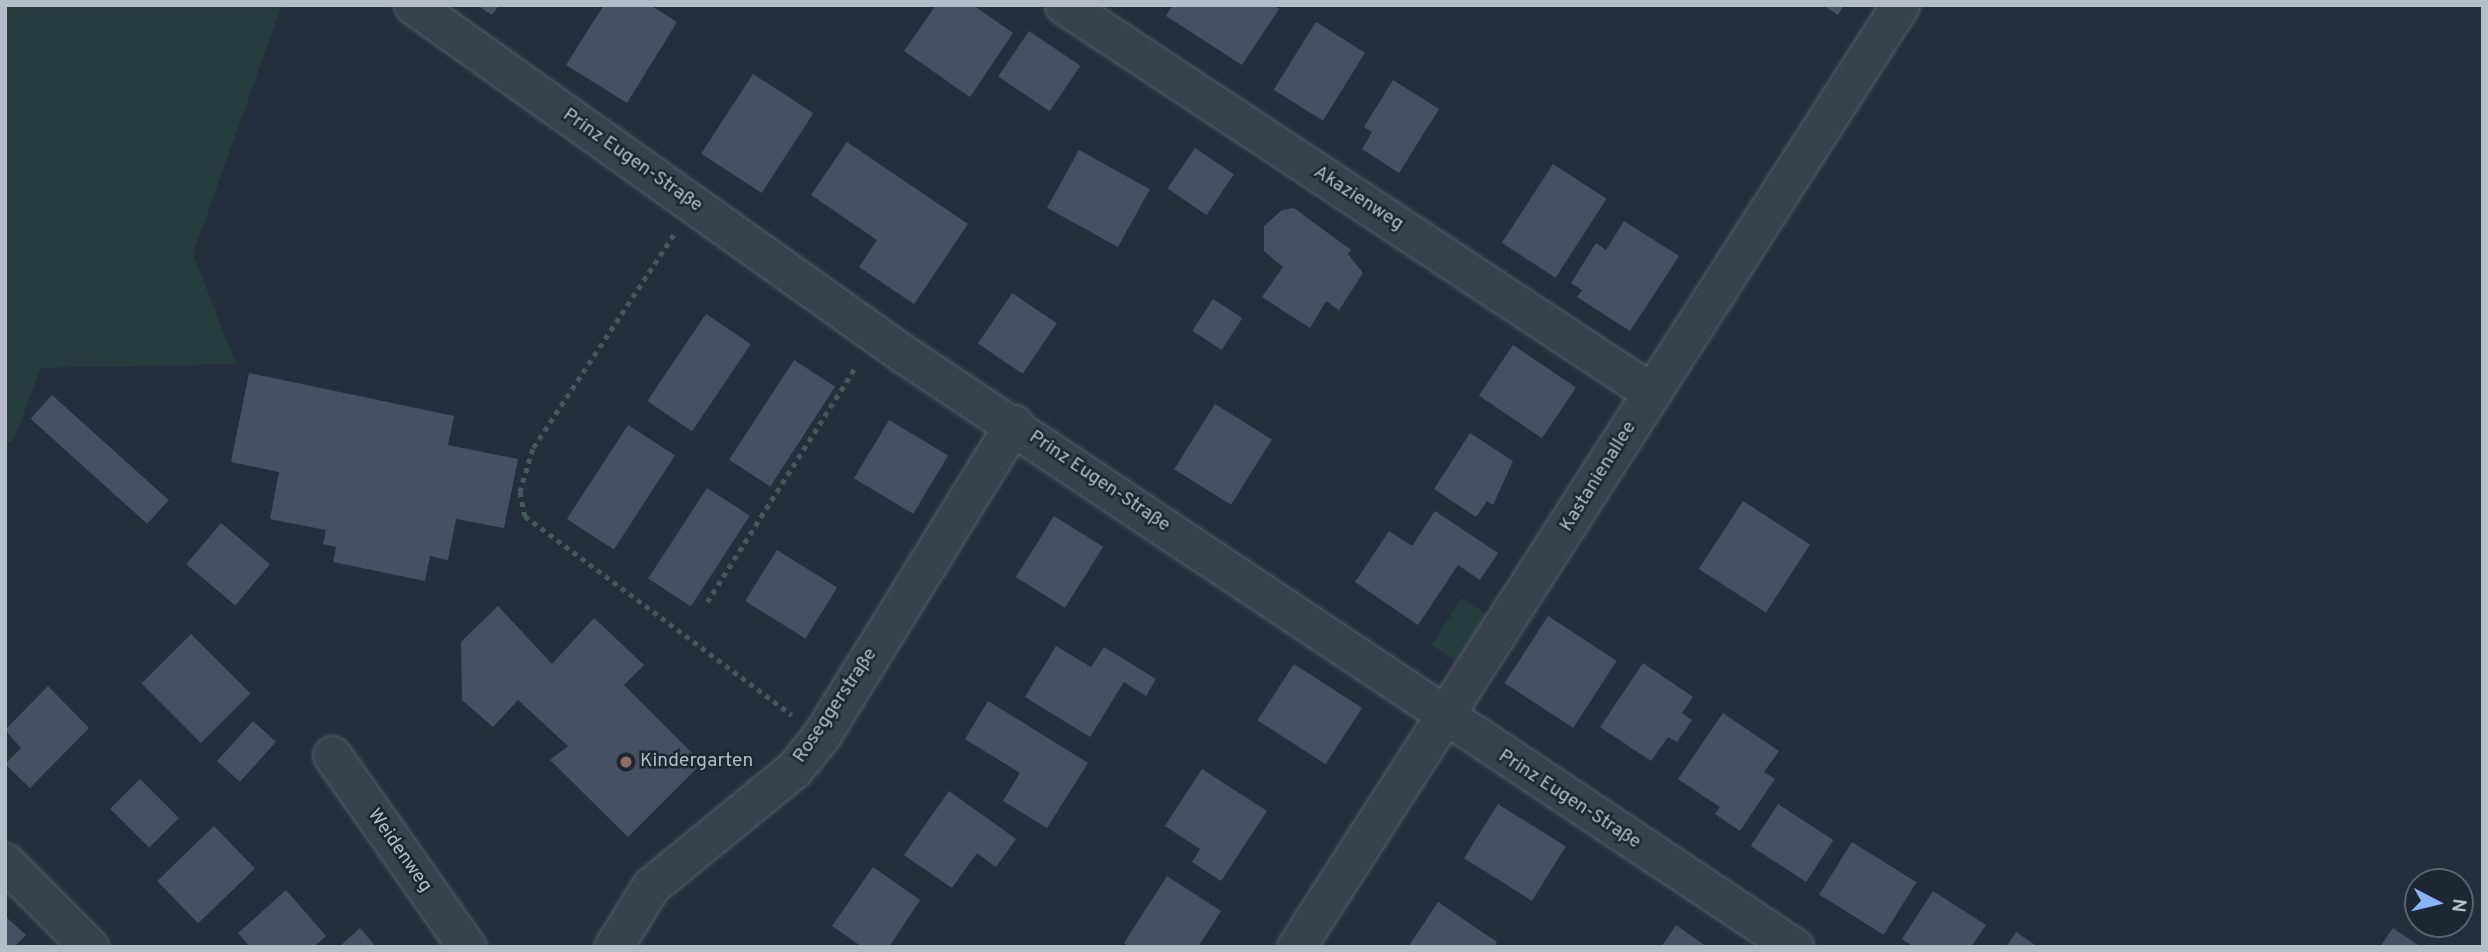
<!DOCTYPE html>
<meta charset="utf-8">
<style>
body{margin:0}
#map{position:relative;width:2488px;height:952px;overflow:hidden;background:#242f3e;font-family:Overpass,sans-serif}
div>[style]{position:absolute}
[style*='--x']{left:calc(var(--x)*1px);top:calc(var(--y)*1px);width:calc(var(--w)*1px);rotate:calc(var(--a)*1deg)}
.green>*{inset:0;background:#263c3f;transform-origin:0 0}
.building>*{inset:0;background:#455162;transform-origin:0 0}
.path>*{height:4.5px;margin-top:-2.25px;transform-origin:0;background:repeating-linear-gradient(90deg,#44595c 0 5px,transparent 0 10px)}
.roads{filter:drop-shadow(0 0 2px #565f6c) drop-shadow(0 0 2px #565f6c)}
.minor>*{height:37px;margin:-18.5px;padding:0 18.5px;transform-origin:18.5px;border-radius:18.5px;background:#38414e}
.dots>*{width:19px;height:19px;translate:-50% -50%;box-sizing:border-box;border:4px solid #1d2633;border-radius:50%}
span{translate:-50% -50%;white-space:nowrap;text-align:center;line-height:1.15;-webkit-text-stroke:5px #1d2633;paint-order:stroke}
.street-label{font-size:19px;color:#b4bcc9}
.poi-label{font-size:19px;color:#b4bcc9}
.left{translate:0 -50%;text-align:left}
.frame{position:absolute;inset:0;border:7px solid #b4bcc9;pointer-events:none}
.north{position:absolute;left:2404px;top:868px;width:70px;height:70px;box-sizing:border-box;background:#1d2633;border:2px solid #59626f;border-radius:50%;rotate:97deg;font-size:19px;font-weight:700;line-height:28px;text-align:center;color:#b4bcc9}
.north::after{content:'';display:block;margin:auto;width:24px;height:32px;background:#8ab4f8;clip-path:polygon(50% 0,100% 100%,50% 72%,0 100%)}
</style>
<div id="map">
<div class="green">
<div style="clip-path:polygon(5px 5px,282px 5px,193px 254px,236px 364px,41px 368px,13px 441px,5px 444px)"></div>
<div style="left:1462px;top:598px;width:37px;height:56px;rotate:33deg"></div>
</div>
<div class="building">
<div style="clip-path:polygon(477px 5px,499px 5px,492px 15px)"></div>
<div style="clip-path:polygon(604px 5px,650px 5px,677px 22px,627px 103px,566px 65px)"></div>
<div style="clip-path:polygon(936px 5px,973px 5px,1013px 33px,970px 97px,904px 51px)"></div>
<div style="clip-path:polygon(1173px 5px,1274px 5px,1279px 9px,1242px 65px,1166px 16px)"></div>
<div style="clip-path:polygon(1823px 5px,1844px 5px,1838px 15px)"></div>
<div style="left:1316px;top:22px;width:58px;height:80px;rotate:32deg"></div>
<div style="left:1029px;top:31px;width:62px;height:55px;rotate:34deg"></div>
<div style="left:753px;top:74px;width:72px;height:95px;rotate:33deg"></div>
<div style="clip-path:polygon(1393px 80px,1439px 109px,1399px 173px,1362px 149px,1372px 132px,1364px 127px)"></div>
<div style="clip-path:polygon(847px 142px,968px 224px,914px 304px,859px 267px,877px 240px,811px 195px)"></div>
<div style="left:1195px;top:148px;width:47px;height:49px;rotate:34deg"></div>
<div style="left:1079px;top:150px;width:81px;height:66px;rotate:29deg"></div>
<div style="left:1553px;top:164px;width:64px;height:94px;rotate:33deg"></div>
<div style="clip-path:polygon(1294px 208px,1351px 250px,1348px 254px,1363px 273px,1339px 310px,1326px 301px,1310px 328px,1262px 297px,1283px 267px,1264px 251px,1264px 226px,1282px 210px)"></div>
<div style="clip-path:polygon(1624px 221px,1679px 256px,1630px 331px,1577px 297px,1582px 290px,1571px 283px,1596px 243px,1606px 250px)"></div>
<div style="left:1012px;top:293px;width:54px;height:61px;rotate:34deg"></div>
<div style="left:1213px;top:299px;width:35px;height:38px;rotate:33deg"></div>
<div style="left:706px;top:314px;width:54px;height:105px;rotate:34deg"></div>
<div style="left:1513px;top:345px;width:76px;height:61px;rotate:34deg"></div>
<div style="left:794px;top:360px;width:49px;height:119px;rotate:33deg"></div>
<div style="clip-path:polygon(249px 373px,454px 416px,448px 445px,518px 459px,504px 528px,456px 519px,448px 560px,430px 556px,425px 581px,333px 562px,336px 547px,323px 544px,326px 530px,270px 519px,279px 472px,231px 462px)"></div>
<div style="left:52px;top:395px;width:157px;height:32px;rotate:42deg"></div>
<div style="left:1215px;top:404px;width:67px;height:77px;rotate:32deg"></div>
<div style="left:889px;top:420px;width:69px;height:68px;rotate:31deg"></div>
<div style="left:628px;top:425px;width:56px;height:112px;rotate:33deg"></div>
<div style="clip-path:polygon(1470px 433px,1513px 461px,1493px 505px,1487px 501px,1476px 517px,1434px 489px)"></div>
<div style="left:707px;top:488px;width:51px;height:108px;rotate:33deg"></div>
<div style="left:1743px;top:501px;width:80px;height:81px;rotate:33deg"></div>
<div style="clip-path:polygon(1435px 511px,1498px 553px,1480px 580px,1458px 565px,1418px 625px,1355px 582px,1389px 531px,1412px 546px)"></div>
<div style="left:1054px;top:516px;width:58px;height:72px;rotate:32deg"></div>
<div style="left:221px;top:523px;width:64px;height:54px;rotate:40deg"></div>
<div style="left:777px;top:550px;width:71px;height:60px;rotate:32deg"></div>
<div style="clip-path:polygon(498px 606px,552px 664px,594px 618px,644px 665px,624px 685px,702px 763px,628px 837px,550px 760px,568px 746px,518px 700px,493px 727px,462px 700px,461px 642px)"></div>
<div style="left:1548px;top:616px;width:82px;height:80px;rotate:33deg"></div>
<div style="left:191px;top:634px;width:84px;height:70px;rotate:45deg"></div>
<div style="clip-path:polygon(1056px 646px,1091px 667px,1104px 647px,1156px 679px,1146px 696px,1124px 682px,1090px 737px,1025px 697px)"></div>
<div style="clip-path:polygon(1643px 663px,1693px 697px,1682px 713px,1692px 720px,1677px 742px,1668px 737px,1651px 761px,1600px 727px)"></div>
<div style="left:1294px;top:664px;width:81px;height:67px;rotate:33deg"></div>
<div style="clip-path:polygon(48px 686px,89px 728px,30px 788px,5px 764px,21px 748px,5px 730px)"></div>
<div style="clip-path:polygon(988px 701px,1088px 763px,1047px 828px,1003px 801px,1020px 773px,965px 739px)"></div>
<div style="clip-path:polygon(1723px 713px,1779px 751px,1764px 772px,1775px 779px,1740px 831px,1715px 814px,1720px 807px,1678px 779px)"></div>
<div style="left:253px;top:721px;width:31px;height:54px;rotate:42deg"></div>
<div style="clip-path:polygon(1202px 769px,1267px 811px,1221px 881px,1192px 862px,1200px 849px,1165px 826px)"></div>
<div style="left:140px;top:779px;width:55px;height:42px;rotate:45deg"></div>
<div style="clip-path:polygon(949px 791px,1016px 839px,996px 867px,977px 853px,952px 888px,904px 855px)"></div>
<div style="left:1498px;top:804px;width:80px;height:64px;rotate:32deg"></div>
<div style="left:1778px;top:804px;width:66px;height:50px;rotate:33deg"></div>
<div style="left:214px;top:826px;width:59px;height:79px;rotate:46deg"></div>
<div style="left:1852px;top:842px;width:76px;height:62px;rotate:32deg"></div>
<div style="clip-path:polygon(873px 867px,920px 900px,889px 947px,862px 947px,832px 926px)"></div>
<div style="clip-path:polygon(1167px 876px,1221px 911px,1198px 947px,1130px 947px,1124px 943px)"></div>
<div style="clip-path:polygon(286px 890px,326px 936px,314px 947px,250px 947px,238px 933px)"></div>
<div style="clip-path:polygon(1933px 891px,1986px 925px,1971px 947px,1914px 947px,1902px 939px)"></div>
<div style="clip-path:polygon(1438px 902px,1497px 942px,1494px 947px,1408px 947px)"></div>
<div style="clip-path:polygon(5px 916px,26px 935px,14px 947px,5px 947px)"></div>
<div style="clip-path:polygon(1676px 925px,1707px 947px,1661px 947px)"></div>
<div style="clip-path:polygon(360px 928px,376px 947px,339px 947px)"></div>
<div style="clip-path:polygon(2393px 928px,2421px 947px,2380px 947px)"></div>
<div style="clip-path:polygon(2016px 932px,2038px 947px,2006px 947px)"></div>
</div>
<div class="path">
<div style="--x:674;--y:235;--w:256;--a:123.4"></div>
<div style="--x:533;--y:449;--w:45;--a:106.8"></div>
<div style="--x:520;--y:492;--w:25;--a:78"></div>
<div style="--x:525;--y:516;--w:333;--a:36.7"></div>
<div style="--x:707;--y:602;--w:280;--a:-57.7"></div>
</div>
<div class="roads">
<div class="minor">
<div style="--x:413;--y:5;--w:600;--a:35.44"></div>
<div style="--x:902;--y:353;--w:1072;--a:33.66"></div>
<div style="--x:1064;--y:5;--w:704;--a:33.42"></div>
<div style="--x:332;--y:755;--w:235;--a:54.9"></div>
<div style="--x:5;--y:862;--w:120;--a:45.3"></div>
<div style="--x:613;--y:947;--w:72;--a:-58.1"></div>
<div style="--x:651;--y:886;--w:185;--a:-39.3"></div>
<div style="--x:794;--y:769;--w:43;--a:-50.7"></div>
<div style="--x:821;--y:736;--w:367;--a:-58.3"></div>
<div style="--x:1296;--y:947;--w:1119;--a:-57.33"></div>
</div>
</div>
<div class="dots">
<div style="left:626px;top:762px;background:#8d6e63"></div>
</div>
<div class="street-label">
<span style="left:632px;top:161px;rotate:35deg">Prinz Eugen-Straße</span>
<span style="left:1358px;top:199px;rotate:33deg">Akazienweg</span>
<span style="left:1599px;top:477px;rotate:-58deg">Kastanienallee</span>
<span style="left:1099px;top:482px;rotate:34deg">Prinz Eugen-Straße</span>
<span style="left:836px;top:706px;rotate:-56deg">Roseggerstraße</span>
<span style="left:1569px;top:800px;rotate:33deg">Prinz Eugen-Straße</span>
<span style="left:399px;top:851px;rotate:55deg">Weidenweg</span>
</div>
<div class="poi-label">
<span class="left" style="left:640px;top:762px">Kindergarten</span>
</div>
<div class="frame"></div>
<div class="north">N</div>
</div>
